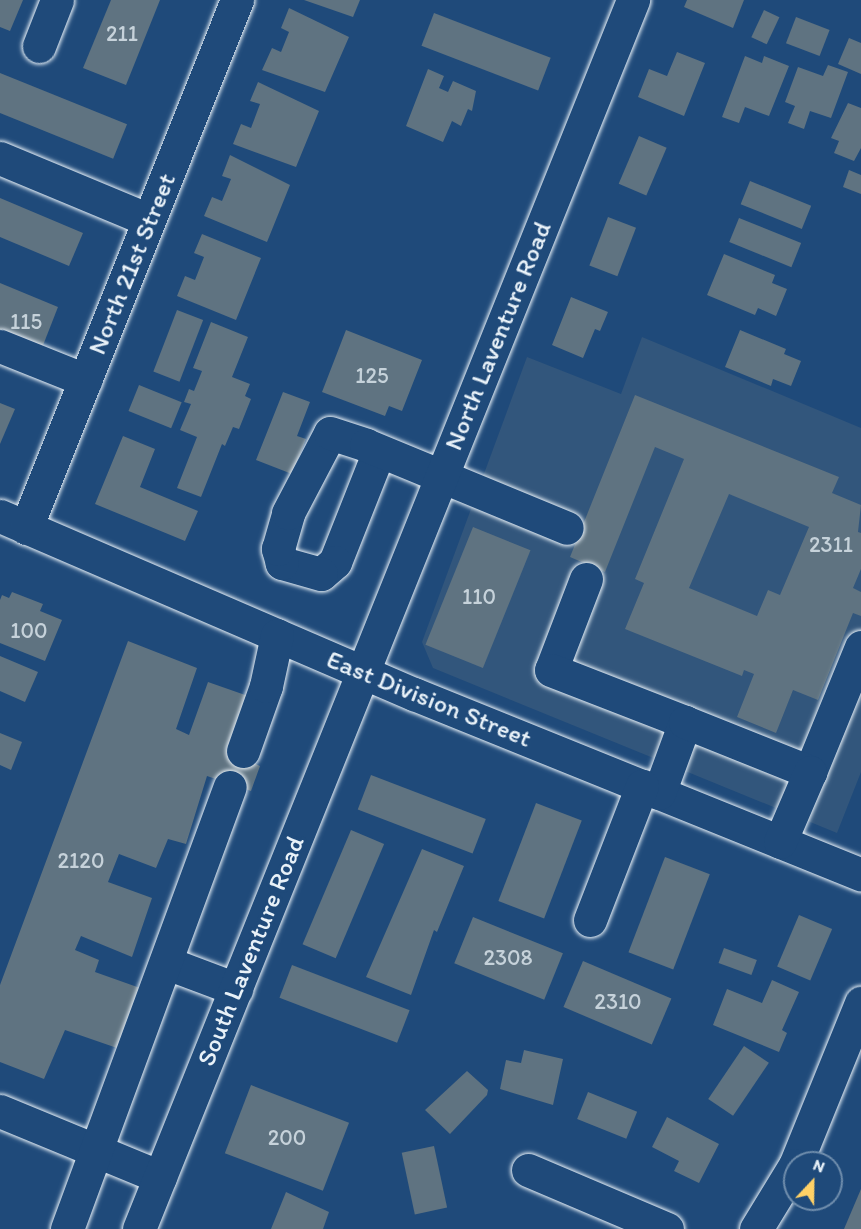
<!DOCTYPE html>
<style>
body{margin:0}
#map{position:relative;width:861px;height:1229px;overflow:hidden;background:#1f4a7a;font-family:Itim,sans-serif}
div>[style]{position:absolute}
[style*='--x']{left:calc(var(--x)*1px);top:calc(var(--y)*1px);width:calc(var(--w)*1px);rotate:calc(var(--a)*1deg)}
.built>*{inset:0;background:#32567c}
.building>*{inset:0;background:#5f7381;transform-origin:0 0}
.roads{filter:drop-shadow(0 0 2px #e8f1f8) drop-shadow(0 0 2px #e8f1f8)}
.minor>*{height:33px;margin:-16.5px;padding:0 16.5px;transform-origin:16.5px;border-radius:16.5px;background:#1f4a7a}
span{translate:-50% -50%;white-space:nowrap;text-align:center;line-height:1.15;-webkit-text-stroke:6px #1f4a7a;paint-order:stroke}
.number-label{font-size:22px;color:#c6d2da}
.number-label span{-webkit-text-stroke-width:0}
.street-label{font-size:26px;color:#e8f1f8}
.north{position:absolute;left:783px;top:1151px;width:60px;height:60px;box-sizing:border-box;background:#1f4a7a;border:2px solid #6f8dac;border-radius:50%;rotate:22deg;font-size:16px;font-weight:700;line-height:24px;text-align:center;color:#e8f1f8}
.north::after{content:'';display:block;margin:auto;width:21px;height:27px;background:#ffd166;clip-path:polygon(50% 0,100% 100%,50% 72%,0 100%)}
</style>
<div id="map">
<div class="built">
<div style="clip-path:polygon(642px 337px,861px 428px,861px 772px,837px 833px,433px 668px,422px 642px,527px 357px,621px 394px)"></div>
</div>
<div class="building">
<div style="clip-path:polygon(0 0,23px 0,10px 31px,0 27px)"></div>
<div style="clip-path:polygon(111px 0,160px 0,126px 85px,83px 68px)"></div>
<div style="clip-path:polygon(304px 0,360px 0,353px 17px)"></div>
<div style="clip-path:polygon(687px 0,744px 0,733px 28px,684px 7px)"></div>
<div style="clip-path:polygon(289px 8px,349px 37px,325px 92px,262px 70px,272px 48px,281px 52px,289px 32px,281px 28px)"></div>
<div style="left:764px;top:10px;width:17px;height:30px;rotate:25deg"></div>
<div style="left:434px;top:13px;width:125px;height:35px;rotate:21deg"></div>
<div style="left:796px;top:17px;width:36px;height:28px;rotate:21deg"></div>
<div style="clip-path:polygon(849px 38px,861px 43px,861px 74px,838px 64px)"></div>
<div style="clip-path:polygon(677px 52px,705px 63px,684px 116px,638px 97px,649px 69px,667px 76px)"></div>
<div style="clip-path:polygon(745px 56px,762px 63px,764px 56px,789px 66px,769px 116px,745px 107px,739px 123px,722px 117px)"></div>
<div style="clip-path:polygon(828px 65px,848px 72px,831px 118px,810px 111px,804px 129px,788px 123px,795px 106px,785px 102px,798px 67px,823px 76px)"></div>
<div style="clip-path:polygon(428px 69px,444px 76px,439px 88px,448px 92px,453px 81px,476px 91px,472px 111px,468px 109px,461px 126px,452px 121px,443px 142px,406px 126px)"></div>
<div style="left:0;top:73px;width:137px;height:37px;rotate:22deg"></div>
<div style="clip-path:polygon(258px 82px,319px 111px,296px 167px,233px 144px,241px 124px,251px 128px,260px 104px,250px 101px)"></div>
<div style="clip-path:polygon(848px 103px,861px 108px,861px 148px,854px 161px,834px 153px,839px 141px,831px 138px)"></div>
<div style="left:639px;top:136px;width:30px;height:52px;rotate:23deg"></div>
<div style="clip-path:polygon(230px 155px,290px 185px,267px 242px,204px 216px,212px 197px,222px 201px,231px 179px,222px 176px)"></div>
<div style="clip-path:polygon(849px 170px,861px 175px,861px 194px,843px 187px)"></div>
<div style="left:750px;top:181px;width:66px;height:25px;rotate:22deg"></div>
<div style="clip-path:polygon(0 198px,83px 233px,69px 266px,0 237px)"></div>
<div style="left:608px;top:217px;width:30px;height:52px;rotate:21deg"></div>
<div style="left:739px;top:218px;width:67px;height:26px;rotate:22deg"></div>
<div style="clip-path:polygon(202px 234px,261px 258px,236px 320px,177px 296px,185px 276px,195px 280px,204px 257px,194px 253px)"></div>
<div style="clip-path:polygon(724px 254px,775px 275px,772px 283px,787px 289px,776px 316px,758px 308px,755px 315px,707px 295px)"></div>
<div style="clip-path:polygon(0 283px,58px 307px,40px 353px,0 336px)"></div>
<div style="clip-path:polygon(571px 297px,608px 312px,600px 331px,595px 329px,583px 358px,552px 345px)"></div>
<div style="left:177px;top:310px;width:28px;height:66px;rotate:21deg"></div>
<div style="clip-path:polygon(211px 322px,248px 337px,232px 377px,250px 384px,245px 396px,251px 399px,239px 429px,233px 427px,225px 446px,222px 444px,201px 497px,177px 488px,197px 437px,180px 430px,191px 404px,184px 402px,189px 389px,194px 391px,202px 371px,193px 368px)"></div>
<div style="clip-path:polygon(346px 330px,422px 360px,402px 411px,389px 406px,385px 416px,322px 392px)"></div>
<div style="clip-path:polygon(740px 330px,786px 349px,784px 354px,801px 361px,791px 386px,773px 379px,771px 386px,725px 367px)"></div>
<div style="left:139px;top:385px;width:46px;height:28px;rotate:22deg"></div>
<div style="clip-path:polygon(283px 392px,310px 402px,297px 436px,306px 439px,292px 474px,256px 460px)"></div>
<div style="clip-path:polygon(evenodd,635px 395px,839px 477px,832px 493px,861px 505px,858px 532px,861px 533px,861px 569px,853px 588px,861px 592px,861px 616px,853px 613px,818px 700px,793px 690px,776px 733px,737px 717px,754px 674px,744px 670px,742px 676px,625px 629px,644px 583px,635px 579px,684px 459px,655px 447px,605px 572px,570px 557px,635px 395px,729px 494px,809px 527px,780px 595px,768px 590px,757px 616px,689px 588px,729px 494px)"></div>
<div style="clip-path:polygon(0 403px,15px 409px,0 444px)"></div>
<div style="clip-path:polygon(123px 436px,155px 449px,140px 487px,198px 511px,185px 541px,95px 504px)"></div>
<div style="left:473px;top:527px;width:62px;height:127px;rotate:22deg"></div>
<div style="clip-path:polygon(12px 592px,43px 604px,40px 611px,62px 620px,45px 661px,0 643px,0 600px,2px 595px,9px 598px)"></div>
<div style="clip-path:polygon(128px 641px,197px 668px,176px 729px,189px 735px,208px 682px,248px 696px,229px 752px,260px 766px,251px 791px,207px 776px,186px 844px,168px 839px,156px 868px,119px 854px,108px 882px,152px 898px,132px 957px,81px 936px,75px 950px,99px 960px,95px 972px,140px 988px,117px 1048px,65px 1030px,44px 1079px,0 1062px,0 985px)"></div>
<div style="clip-path:polygon(0 656px,38px 672px,25px 702px,0 691px)"></div>
<div style="clip-path:polygon(0 733px,22px 742px,11px 770px,0 765px)"></div>
<div style="left:371px;top:775px;width:123px;height:37px;rotate:21deg"></div>
<div style="left:536px;top:803px;width:49px;height:105px;rotate:21deg"></div>
<div style="left:351px;top:830px;width:36px;height:124px;rotate:23deg"></div>
<div style="clip-path:polygon(422px 849px,464px 866px,437px 932px,434px 930px,411px 995px,366px 977px)"></div>
<div style="left:665px;top:857px;width:48px;height:102px;rotate:21deg"></div>
<div style="left:799px;top:915px;width:36px;height:56px;rotate:23deg"></div>
<div style="left:473px;top:917px;width:97px;height:50px;rotate:22deg"></div>
<div style="left:724px;top:948px;width:35px;height:16px;rotate:20deg"></div>
<div style="left:583px;top:961px;width:96px;height:50px;rotate:23deg"></div>
<div style="left:292px;top:965px;width:126px;height:35px;rotate:21deg"></div>
<div style="clip-path:polygon(772px 980px,799px 992px,782px 1030px,787px 1033px,779px 1052px,713px 1025px,727px 989px,762px 1003px)"></div>
<div style="left:744px;top:1046px;width:30px;height:64px;rotate:34deg"></div>
<div style="clip-path:polygon(524px 1050px,563px 1059px,553px 1105px,500px 1089px,506px 1060px,521px 1063px)"></div>
<div style="clip-path:polygon(467px 1071px,488px 1090px,487px 1095px,450px 1134px,425px 1110px)"></div>
<div style="left:251px;top:1085px;width:105px;height:73px;rotate:21deg"></div>
<div style="left:588px;top:1092px;width:53px;height:29px;rotate:22deg"></div>
<div style="clip-path:polygon(667px 1117px,719px 1144px,699px 1183px,674px 1171px,679px 1161px,652px 1147px)"></div>
<div style="left:434px;top:1146px;width:63px;height:33px;rotate:78deg"></div>
<div style="clip-path:polygon(861px 1189px,861px 1229px,844px 1229px)"></div>
<div style="clip-path:polygon(286px 1192px,329px 1212px,323px 1229px,271px 1229px)"></div>
</div>
<div class="roads">
<div class="minor">
<div style="--x:39;--y:46;--w:49;--a:-68.6"></div>
<div style="--x:0;--y:158;--w:161;--a:22.6"></div>
<div style="--x:0;--y:346;--w:92;--a:21.8"></div>
<div style="--x:379;--y:451;--w:119;--a:111.6"></div>
<div style="--x:335;--y:562;--w:18;--a:139"></div>
<div style="--x:321;--y:574;--w:41;--a:-164.2"></div>
<div style="--x:282;--y:563;--w:15;--a:-106"></div>
<div style="--x:278;--y:549;--w:37;--a:-74"></div>
<div style="--x:288;--y:513;--w:90;--a:-62.3"></div>
<div style="--x:330;--y:433;--w:38;--a:18"></div>
<div style="--x:366;--y:445;--w:217;--a:22.4"></div>
<div style="--x:0;--y:516;--w:451;--a:23.3"></div>
<div style="--x:414;--y:694;--w:482;--a:22"></div>
<div style="--x:26;--y:528;--w:569;--a:-68.22"></div>
<div style="--x:586;--y:579;--w:97;--a:111"></div>
<div style="--x:551;--y:670;--w:144;--a:21.2"></div>
<div style="--x:243;--y:751;--w:69;--a:-70.5"></div>
<div style="--x:266;--y:686;--w:52;--a:-77.8"></div>
<div style="--x:810;--y:772;--w:135;--a:-67.8"></div>
<div style="--x:659;--y:793;--w:76;--a:-69.9"></div>
<div style="--x:685;--y:722;--w:135;--a:21.8"></div>
<div style="--x:810;--y:772;--w:76;--a:113.2"></div>
<div style="--x:590;--y:920;--w:144;--a:-68.8"></div>
<div style="--x:167;--y:963;--w:74;--a:20.6"></div>
<div style="--x:0;--y:1111;--w:173;--a:22.4"></div>
<div style="--x:796;--y:1163;--w:173;--a:-67.9"></div>
<div style="--x:528;--y:1170;--w:151;--a:23"></div>
<div style="--x:67;--y:1229;--w:471;--a:-69.8"></div>
<div style="--x:139;--y:1229;--w:1325;--a:-68.1"></div>
<div style="--x:756;--y:1229;--w:75;--a:-58.6"></div>
</div>
</div>
<div class="number-label">
<span style="left:122px;top:34px">211</span>
<span style="left:26px;top:322px">115</span>
<span style="left:372px;top:376px">125</span>
<span style="left:831px;top:545px">2311</span>
<span style="left:479px;top:597px">110</span>
<span style="left:29px;top:631px">100</span>
<span style="left:81px;top:861px">2120</span>
<span style="left:508px;top:958px">2308</span>
<span style="left:618px;top:1002px">2310</span>
<span style="left:287px;top:1138px">200</span>
</div>
<div class="street-label">
<span style="left:132px;top:264px;rotate:-68deg">North 21st Street</span>
<span style="left:498px;top:336px;rotate:-68deg">North Laventure Road</span>
<span style="left:429px;top:699px;rotate:22deg">East Division Street</span>
<span style="left:251px;top:951px;rotate:-68deg">South Laventure Road</span>
</div>
<div class="north">N</div>
</div>
